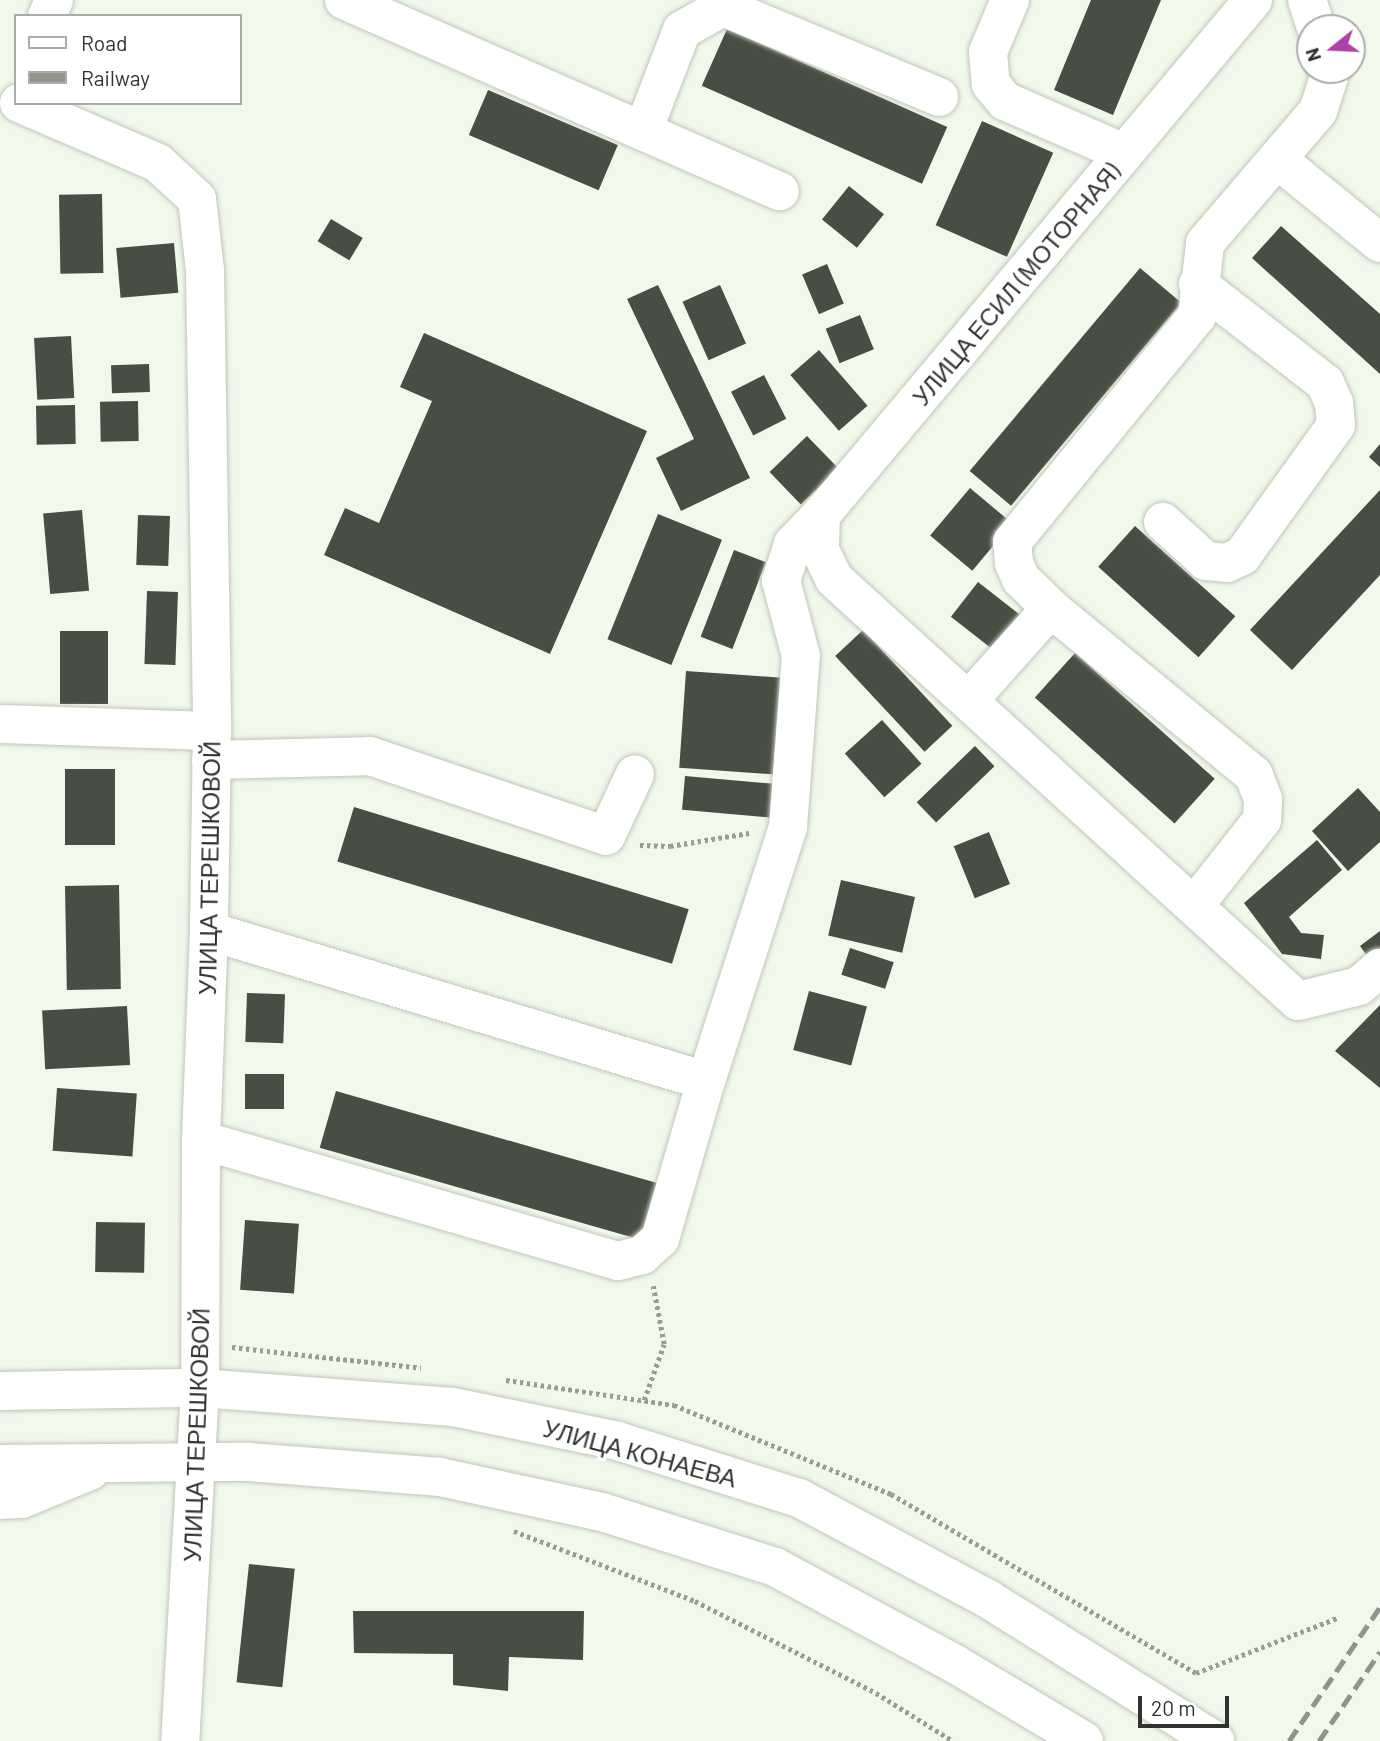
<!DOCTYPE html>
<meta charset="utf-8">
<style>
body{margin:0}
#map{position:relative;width:1380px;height:1741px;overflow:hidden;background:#f1f9ea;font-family:Barlow,sans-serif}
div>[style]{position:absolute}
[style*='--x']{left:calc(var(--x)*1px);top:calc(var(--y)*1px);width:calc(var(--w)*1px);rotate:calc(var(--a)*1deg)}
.building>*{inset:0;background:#484e42;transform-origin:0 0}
.path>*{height:4.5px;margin-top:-2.25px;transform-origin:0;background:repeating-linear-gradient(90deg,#989e94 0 3.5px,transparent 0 7px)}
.roads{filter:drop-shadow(0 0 2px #c0c7b9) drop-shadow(0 0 2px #c0c7b9)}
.minor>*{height:38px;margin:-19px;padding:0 19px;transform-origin:19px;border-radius:19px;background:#fff}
.major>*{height:38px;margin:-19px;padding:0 19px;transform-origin:19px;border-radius:19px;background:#fff}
.rail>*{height:5px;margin-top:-2.5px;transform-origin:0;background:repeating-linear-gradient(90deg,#90958c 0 14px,transparent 0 21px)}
span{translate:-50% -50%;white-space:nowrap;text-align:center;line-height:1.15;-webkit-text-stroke:7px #fff;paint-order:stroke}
.street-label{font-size:24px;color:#30332e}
.legend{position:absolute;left:14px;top:14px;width:228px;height:91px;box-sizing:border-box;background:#fff;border:2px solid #acadab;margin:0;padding:9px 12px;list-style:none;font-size:21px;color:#30332e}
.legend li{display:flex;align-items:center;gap:14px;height:35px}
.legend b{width:35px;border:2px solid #acadab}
.north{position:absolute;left:1296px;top:14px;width:70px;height:70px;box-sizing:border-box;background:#fff;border:2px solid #acadab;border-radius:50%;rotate:252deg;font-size:19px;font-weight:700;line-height:28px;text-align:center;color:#30332e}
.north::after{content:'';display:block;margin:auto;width:24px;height:32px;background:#ae42a2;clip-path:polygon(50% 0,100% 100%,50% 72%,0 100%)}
.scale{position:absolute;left:1138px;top:1696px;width:91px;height:32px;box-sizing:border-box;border:4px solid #30332e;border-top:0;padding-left:9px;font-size:21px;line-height:24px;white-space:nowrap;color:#30332e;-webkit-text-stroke:5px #fff;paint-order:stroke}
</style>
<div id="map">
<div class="building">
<div style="clip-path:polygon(1091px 0,1161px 0,1113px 115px,1054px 90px)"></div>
<div style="left:727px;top:29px;width:241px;height:62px;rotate:24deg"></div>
<div style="left:488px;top:90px;width:141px;height:49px;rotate:23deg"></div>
<div style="left:982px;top:121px;width:78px;height:114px;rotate:24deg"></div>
<div style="left:849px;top:186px;width:45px;height:43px;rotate:39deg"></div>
<div style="left:102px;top:194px;width:79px;height:43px;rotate:89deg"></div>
<div style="left:331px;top:219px;width:37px;height:26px;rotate:31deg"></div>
<div style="clip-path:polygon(1281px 226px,1380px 314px,1380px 374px,1252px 258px)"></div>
<div style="left:174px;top:243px;width:50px;height:58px;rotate:85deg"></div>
<div style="left:827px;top:264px;width:43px;height:27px;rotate:67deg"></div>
<div style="left:1140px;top:268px;width:54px;height:265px;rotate:40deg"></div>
<div style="clip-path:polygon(658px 285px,750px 478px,681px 511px,656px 458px,694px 439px,627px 299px)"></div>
<div style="left:720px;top:285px;width:64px;height:41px;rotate:66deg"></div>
<div style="left:860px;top:315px;width:37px;height:37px;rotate:68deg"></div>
<div style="clip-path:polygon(424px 333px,647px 431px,550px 654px,324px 555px,345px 508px,379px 523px,432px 401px,400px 387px)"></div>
<div style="left:71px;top:336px;width:62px;height:37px;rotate:87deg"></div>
<div style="left:819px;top:350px;width:74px;height:38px;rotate:49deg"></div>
<div style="left:149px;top:364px;width:28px;height:38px;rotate:88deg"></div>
<div style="left:764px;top:375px;width:49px;height:37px;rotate:63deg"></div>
<div style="left:138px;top:401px;width:40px;height:38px;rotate:89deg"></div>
<div style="left:75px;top:405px;width:39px;height:39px;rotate:89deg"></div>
<div style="left:807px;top:436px;width:45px;height:52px;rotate:46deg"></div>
<div style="clip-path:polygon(1380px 444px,1380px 467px,1369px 457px)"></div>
<div style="left:970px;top:488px;width:55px;height:62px;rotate:40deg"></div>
<div style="clip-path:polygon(1380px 490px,1380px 575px,1292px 670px,1250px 630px)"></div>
<div style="left:82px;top:510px;width:81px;height:39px;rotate:85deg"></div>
<div style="left:658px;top:514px;width:69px;height:135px;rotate:22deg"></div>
<div style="left:138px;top:515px;width:32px;height:50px;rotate:2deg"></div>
<div style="left:1135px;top:526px;width:135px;height:55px;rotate:42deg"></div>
<div style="left:734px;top:550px;width:34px;height:93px;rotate:21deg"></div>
<div style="left:978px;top:582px;width:67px;height:44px;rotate:38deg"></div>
<div style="left:147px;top:591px;width:31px;height:73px;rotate:2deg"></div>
<div style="left:863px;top:630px;width:131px;height:38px;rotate:47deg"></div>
<div style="left:108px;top:631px;width:73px;height:48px;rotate:90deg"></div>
<div style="left:1075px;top:653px;width:188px;height:60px;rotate:42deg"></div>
<div style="left:686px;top:671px;width:103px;height:97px;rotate:4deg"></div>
<div style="left:882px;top:720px;width:59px;height:50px;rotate:48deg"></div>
<div style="left:975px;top:746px;width:28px;height:81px;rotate:46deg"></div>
<div style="left:65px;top:769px;width:50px;height:76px"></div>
<div style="left:685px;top:776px;width:101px;height:34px;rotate:5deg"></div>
<div style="clip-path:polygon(1358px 788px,1380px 812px,1380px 842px,1348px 871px,1312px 831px)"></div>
<div style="left:354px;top:807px;width:350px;height:57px;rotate:17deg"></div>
<div style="left:989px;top:832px;width:56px;height:38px;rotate:68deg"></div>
<div style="clip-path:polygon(1317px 840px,1342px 870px,1289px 917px,1301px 933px,1324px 935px,1321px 959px,1282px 954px,1244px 903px)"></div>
<div style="left:841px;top:880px;width:76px;height:57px;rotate:13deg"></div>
<div style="left:119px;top:885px;width:104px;height:54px;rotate:89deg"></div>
<div style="clip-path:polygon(1380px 931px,1380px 955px,1371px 961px,1360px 946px)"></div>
<div style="left:850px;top:948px;width:46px;height:28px;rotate:18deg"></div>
<div style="left:809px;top:991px;width:60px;height:61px;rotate:15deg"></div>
<div style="left:247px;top:993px;width:38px;height:49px;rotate:2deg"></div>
<div style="clip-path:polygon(1380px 1005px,1380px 1088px,1335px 1051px)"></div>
<div style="left:127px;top:1006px;width:59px;height:85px;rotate:87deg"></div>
<div style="left:245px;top:1074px;width:39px;height:35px"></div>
<div style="left:57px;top:1088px;width:80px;height:63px;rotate:4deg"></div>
<div style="left:336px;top:1091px;width:343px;height:59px;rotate:16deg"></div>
<div style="left:245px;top:1220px;width:54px;height:70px;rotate:4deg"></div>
<div style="left:96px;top:1222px;width:49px;height:50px;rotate:1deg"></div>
<div style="left:249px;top:1564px;width:46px;height:119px;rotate:6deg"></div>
<div style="clip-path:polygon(353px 1611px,584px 1611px,583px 1660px,509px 1657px,508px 1691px,453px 1685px,453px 1654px,354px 1653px)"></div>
</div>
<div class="path">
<div style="--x:640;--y:845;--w:30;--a:2"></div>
<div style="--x:670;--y:846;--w:80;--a:-9.3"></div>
<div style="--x:232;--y:1347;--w:190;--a:6.3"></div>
<div style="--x:506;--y:1380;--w:170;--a:8.5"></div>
<div style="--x:674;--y:1405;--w:235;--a:22.3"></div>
<div style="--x:891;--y:1494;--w:354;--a:30.4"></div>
<div style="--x:1196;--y:1673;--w:151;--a:-21.3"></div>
<div style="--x:644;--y:1400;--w:59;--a:-70.3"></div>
<div style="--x:664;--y:1344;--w:59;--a:-100.7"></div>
<div style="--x:514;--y:1531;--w:194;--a:21.1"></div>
<div style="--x:695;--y:1601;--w:203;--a:26.9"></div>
<div style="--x:876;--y:1693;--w:91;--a:31.9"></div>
</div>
<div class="roads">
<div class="minor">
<div style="--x:344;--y:0;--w:476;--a:23.7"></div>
<div style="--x:1010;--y:0;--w:56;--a:112.9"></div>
<div style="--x:988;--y:52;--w:32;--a:85"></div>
<div style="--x:991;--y:84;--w:22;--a:51"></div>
<div style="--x:1005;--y:101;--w:130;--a:23.6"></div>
<div style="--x:1253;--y:0;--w:672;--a:129.99"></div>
<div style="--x:821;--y:515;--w:35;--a:92"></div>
<div style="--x:820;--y:550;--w:32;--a:64"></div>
<div style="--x:834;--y:579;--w:627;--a:42.29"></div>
<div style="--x:1298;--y:1001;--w:63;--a:-13.8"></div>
<div style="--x:1359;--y:986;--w:28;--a:-41"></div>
<div style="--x:1307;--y:0;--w:29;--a:72"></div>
<div style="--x:47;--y:16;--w:17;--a:-66"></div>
<div style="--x:19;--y:103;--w:151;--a:23.3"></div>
<div style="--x:158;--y:163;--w:53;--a:42.7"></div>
<div style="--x:197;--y:199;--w:71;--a:83.6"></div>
<div style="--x:205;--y:270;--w:461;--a:89.1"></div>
<div style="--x:212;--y:731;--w:200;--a:90.9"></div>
<div style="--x:209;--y:931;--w:209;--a:92.2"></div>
<div style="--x:201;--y:1140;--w:248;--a:90.2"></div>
<div style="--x:200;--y:1388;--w:354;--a:93.2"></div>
<div style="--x:643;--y:131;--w:108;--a:-68.9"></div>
<div style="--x:682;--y:30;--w:47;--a:-29.3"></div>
<div style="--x:723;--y:7;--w:234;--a:22.6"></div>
<div style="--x:1277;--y:159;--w:133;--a:39.2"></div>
<div style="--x:1163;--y:522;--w:58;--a:42.2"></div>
<div style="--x:1206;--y:561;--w:21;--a:5"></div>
<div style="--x:1227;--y:563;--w:17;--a:-25"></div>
<div style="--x:1242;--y:556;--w:161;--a:-54.3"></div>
<div style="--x:1336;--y:425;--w:22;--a:-95"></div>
<div style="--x:1334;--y:403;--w:22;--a:-114"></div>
<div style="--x:1325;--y:383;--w:161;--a:-142.1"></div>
<div style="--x:969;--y:700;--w:123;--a:-48.3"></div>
<div style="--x:0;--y:724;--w:212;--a:1.9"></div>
<div style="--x:211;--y:760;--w:159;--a:-1.4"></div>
<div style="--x:370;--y:756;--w:249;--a:18.7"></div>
<div style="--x:606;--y:836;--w:68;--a:-64.9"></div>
<div style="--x:1194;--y:906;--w:110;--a:-51.7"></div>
<div style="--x:1262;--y:820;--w:21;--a:-87"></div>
<div style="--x:1263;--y:799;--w:26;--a:-111"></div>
<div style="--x:1254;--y:775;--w:263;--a:-140.6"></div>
<div style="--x:1051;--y:608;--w:42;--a:-136"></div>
<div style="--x:1021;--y:579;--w:17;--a:-114"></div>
<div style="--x:1014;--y:563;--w:21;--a:-95"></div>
<div style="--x:1012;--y:542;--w:292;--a:-50.7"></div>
<div style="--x:1197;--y:316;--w:73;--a:-83.7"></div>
<div style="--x:1205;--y:243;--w:174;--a:-49.4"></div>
<div style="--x:1318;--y:111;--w:36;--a:-72"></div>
<div style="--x:1329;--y:77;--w:7;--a:-106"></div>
<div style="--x:209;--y:931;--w:519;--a:16.79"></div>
<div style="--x:201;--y:1140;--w:434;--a:16.2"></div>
<div style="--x:618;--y:1261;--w:25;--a:-14"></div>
<div style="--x:642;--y:1255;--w:24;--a:-42"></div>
<div style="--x:660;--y:1239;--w:165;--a:-73.8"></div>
<div style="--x:706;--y:1081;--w:267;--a:-72.1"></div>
<div style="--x:788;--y:827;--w:171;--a:-85.7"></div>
<div style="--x:801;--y:656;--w:78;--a:-104.9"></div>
<div style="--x:781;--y:581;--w:39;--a:-72"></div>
<div style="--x:793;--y:544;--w:40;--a:-46"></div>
</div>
<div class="major">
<div style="--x:0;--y:1391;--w:200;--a:-0.9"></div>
<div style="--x:200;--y:1388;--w:254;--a:4.3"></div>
<div style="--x:453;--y:1407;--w:168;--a:11.6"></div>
<div style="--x:618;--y:1441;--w:190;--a:17.5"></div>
<div style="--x:799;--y:1498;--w:214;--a:28.1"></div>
<div style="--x:988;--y:1599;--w:268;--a:32"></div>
<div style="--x:0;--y:1464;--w:249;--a:-0.5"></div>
<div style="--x:249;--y:1462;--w:192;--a:4.5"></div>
<div style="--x:440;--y:1477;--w:166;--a:12.2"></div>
<div style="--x:602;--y:1512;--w:182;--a:17.6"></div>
<div style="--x:775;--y:1567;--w:204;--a:28.3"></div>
<div style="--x:955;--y:1664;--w:150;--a:30.8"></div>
<div style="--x:0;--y:1500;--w:22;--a:-3"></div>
<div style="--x:22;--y:1499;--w:74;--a:-22.4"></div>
</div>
</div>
<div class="rail">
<div style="--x:1289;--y:1741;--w:162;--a:-55.8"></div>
<div style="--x:1319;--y:1741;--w:108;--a:-55.6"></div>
</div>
<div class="street-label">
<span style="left:1016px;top:284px;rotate:-50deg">УЛИЦА ЕСИЛ (МОТОРНАЯ)</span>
<span style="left:209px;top:868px;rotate:-89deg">УЛИЦА ТЕРЕШКОВОЙ</span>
<span style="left:196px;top:1435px;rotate:-88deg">УЛИЦА ТЕРЕШКОВОЙ</span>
<span style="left:640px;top:1453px;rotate:15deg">УЛИЦА КОНАЕВА</span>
</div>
<ul class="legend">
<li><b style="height:9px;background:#fff"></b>Road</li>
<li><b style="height:9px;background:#90958c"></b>Railway</li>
</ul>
<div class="north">N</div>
<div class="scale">20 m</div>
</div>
